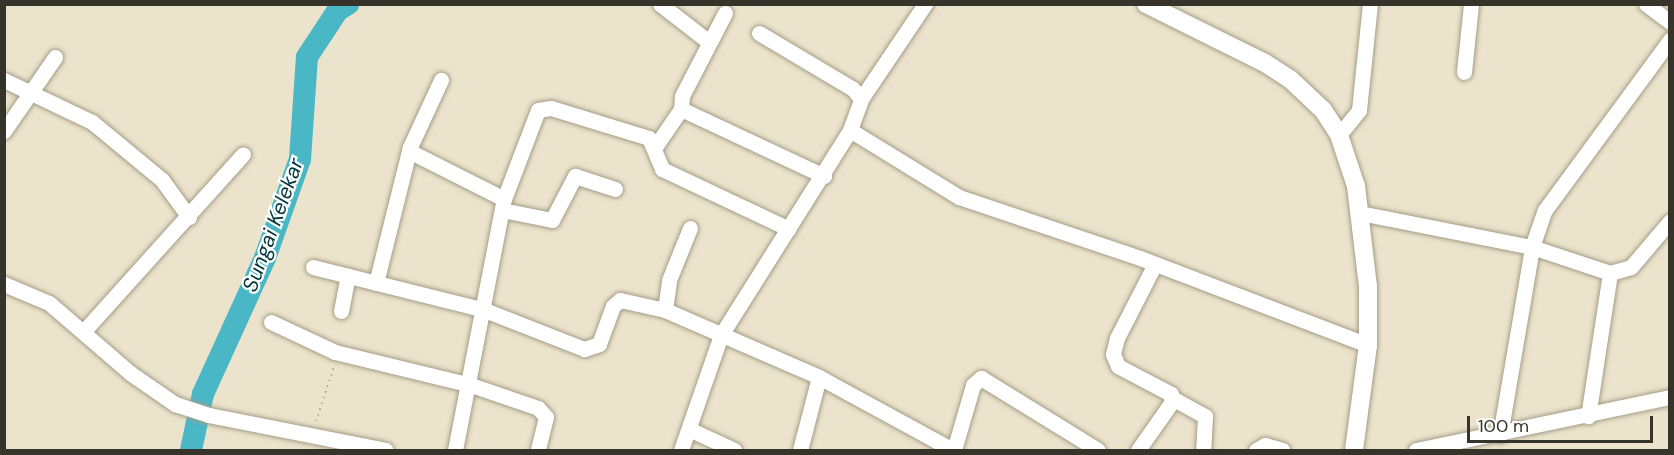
<!DOCTYPE html>
<style>
body{margin:0}
#map{position:relative;width:1674px;height:455px;overflow:hidden;background:#ebe3cb;font-family:"DM Sans",sans-serif}
div>[style]{position:absolute}
[style*='--x']{left:calc(var(--x)*1px);top:calc(var(--y)*1px);width:calc(var(--w)*1px);rotate:calc(var(--a)*1deg)}
.river>*{height:22px;margin:-11px;padding:0 11px;transform-origin:11px;border-radius:11px;background:#49b7c6}
.path>*{height:2px;margin-top:-1px;transform-origin:0;background:repeating-linear-gradient(90deg,#b2ac99 0 1.5px,transparent 0 6px)}
.roads{filter:drop-shadow(0 0 2px #a59d87) drop-shadow(0 0 2px #a59d87)}
.minor>*{height:15px;margin:-7.5px;padding:0 7.5px;transform-origin:7.5px;border-radius:7.5px;background:#fff}
.tertiary>*{height:18px;margin:-9px;padding:0 9px;transform-origin:9px;border-radius:9px;background:#fff}
span{translate:-50% -50%;white-space:nowrap;text-align:center;line-height:1.15;-webkit-text-stroke:4.5px #fff;paint-order:stroke}
.water-label{font-size:21px;color:#00363d;font-style:italic}
.frame{position:absolute;inset:0;border:6px solid #36332a;pointer-events:none}
.scale{position:absolute;left:1467px;top:416px;width:186px;height:27px;box-sizing:border-box;border:3px solid #36332a;border-top:0;padding-left:8px;font-size:18px;line-height:21px;white-space:nowrap;color:#36332a;-webkit-text-stroke:4px #fff;paint-order:stroke}
</style>
<div id="map">
<div class="river">
<div style="--x:191;--y:450;--w:57;--a:-77.9"></div>
<div style="--x:203;--y:394;--w:149;--a:-65.5"></div>
<div style="--x:265;--y:258;--w:105;--a:-70.5"></div>
<div style="--x:300;--y:159;--w:102;--a:-86.1"></div>
<div style="--x:307;--y:57;--w:56;--a:-56.6"></div>
<div style="--x:338;--y:10;--w:12;--a:-31"></div>
</div>
<div class="path">
<div style="--x:316;--y:421;--w:60;--a:-71.6"></div>
</div>
<div class="roads">
<div class="minor">
<div style="--x:660;--y:4;--w:62;--a:37.8"></div>
<div style="--x:1646;--y:4;--w:30;--a:37"></div>
<div style="--x:725;--y:13;--w:93;--a:117.4"></div>
<div style="--x:682;--y:96;--w:13;--a:94"></div>
<div style="--x:681;--y:109;--w:158;--a:25.1"></div>
<div style="--x:759;--y:33;--w:109;--a:30.8"></div>
<div style="--x:853;--y:89;--w:13;--a:51"></div>
<div style="--x:1464;--y:72;--w:68;--a:-84.1"></div>
<div style="--x:4;--y:80;--w:98;--a:25.5"></div>
<div style="--x:92;--y:122;--w:91;--a:39.6"></div>
<div style="--x:162;--y:180;--w:46;--a:53.9"></div>
<div style="--x:850;--y:130;--w:33;--a:-70"></div>
<div style="--x:861;--y:99;--w:115;--a:-56"></div>
<div style="--x:4;--y:131;--w:90;--a:-55.4"></div>
<div style="--x:1339;--y:135;--w:32;--a:-51"></div>
<div style="--x:1359;--y:110;--w:107;--a:-84.1"></div>
<div style="--x:655;--y:147;--w:46;--a:-55.6"></div>
<div style="--x:409;--y:151;--w:106;--a:26.8"></div>
<div style="--x:502;--y:210;--w:51;--a:11.3"></div>
<div style="--x:552;--y:220;--w:50;--a:-62.4"></div>
<div style="--x:575;--y:176;--w:42;--a:18"></div>
<div style="--x:1360;--y:213;--w:175;--a:11.2"></div>
<div style="--x:1532;--y:247;--w:82;--a:18.4"></div>
<div style="--x:1610;--y:273;--w:145;--a:98.7"></div>
<div style="--x:313;--y:267;--w:174;--a:14"></div>
<div style="--x:482;--y:309;--w:110;--a:21.4"></div>
<div style="--x:584;--y:349;--w:16;--a:-18"></div>
<div style="--x:599;--y:344;--w:40;--a:-69.8"></div>
<div style="--x:613;--y:306;--w:9;--a:-41"></div>
<div style="--x:620;--y:300;--w:46;--a:12.5"></div>
<div style="--x:665;--y:310;--w:168;--a:23.5"></div>
<div style="--x:819;--y:377;--w:153;--a:28.6"></div>
<div style="--x:1610;--y:273;--w:22;--a:-16"></div>
<div style="--x:1631;--y:267;--w:60;--a:-49.7"></div>
<div style="--x:376;--y:283;--w:140;--a:-76"></div>
<div style="--x:410;--y:147;--w:74;--a:-65.2"></div>
<div style="--x:4;--y:284;--w:49;--a:22.9"></div>
<div style="--x:49;--y:303;--w:107;--a:40.8"></div>
<div style="--x:130;--y:373;--w:55;--a:34.6"></div>
<div style="--x:175;--y:404;--w:36;--a:18"></div>
<div style="--x:209;--y:415;--w:180;--a:11.2"></div>
<div style="--x:665;--y:310;--w:30;--a:-82"></div>
<div style="--x:669;--y:280;--w:56;--a:-68"></div>
<div style="--x:341;--y:311;--w:36;--a:-79"></div>
<div style="--x:271;--y:322;--w:71;--a:25.1"></div>
<div style="--x:335;--y:352;--w:140;--a:13.6"></div>
<div style="--x:471;--y:385;--w:71;--a:18.9"></div>
<div style="--x:538;--y:408;--w:12;--a:48"></div>
<div style="--x:546;--y:417;--w:34;--a:104"></div>
<div style="--x:83;--y:332;--w:239;--a:-48"></div>
<div style="--x:1172;--y:398;--w:38;--a:29"></div>
<div style="--x:1205;--y:416;--w:34;--a:93"></div>
<div style="--x:689;--y:429;--w:50;--a:25"></div>
<div style="--x:1500;--y:435;--w:191;--a:-80.3"></div>
<div style="--x:1532;--y:247;--w:39;--a:-71"></div>
<div style="--x:1545;--y:210;--w:211;--a:-53.7"></div>
<div style="--x:455;--y:450;--w:256;--a:-79"></div>
<div style="--x:504;--y:199;--w:95;--a:-69.1"></div>
<div style="--x:538;--y:110;--w:13;--a:-9"></div>
<div style="--x:551;--y:108;--w:102;--a:17"></div>
<div style="--x:649;--y:138;--w:34;--a:67"></div>
<div style="--x:662;--y:169;--w:140;--a:25.3"></div>
<div style="--x:681;--y:450;--w:122;--a:-70.8"></div>
<div style="--x:721;--y:335;--w:242;--a:-57.8"></div>
<div style="--x:850;--y:130;--w:128;--a:31.6"></div>
<div style="--x:959;--y:197;--w:191;--a:18.6"></div>
<div style="--x:1140;--y:258;--w:244;--a:20.9"></div>
<div style="--x:800;--y:450;--w:75;--a:-75.4"></div>
<div style="--x:954;--y:450;--w:68;--a:-73.7"></div>
<div style="--x:973;--y:385;--w:11;--a:-41"></div>
<div style="--x:981;--y:378;--w:137;--a:31.6"></div>
<div style="--x:1138;--y:450;--w:57;--a:-54.9"></div>
<div style="--x:1171;--y:403;--w:9;--a:-90"></div>
<div style="--x:1171;--y:394;--w:60;--a:-152.2"></div>
<div style="--x:1118;--y:366;--w:13;--a:-113"></div>
<div style="--x:1113;--y:354;--w:16;--a:-76"></div>
<div style="--x:1117;--y:338;--w:83;--a:-62.8"></div>
<div style="--x:1256;--y:450;--w:10;--a:-29"></div>
<div style="--x:1265;--y:445;--w:18;--a:16"></div>
<div style="--x:1416;--y:450;--w:259;--a:-11.8"></div>
</div>
<div class="tertiary">
<div style="--x:1146;--y:4;--w:133;--a:26.4"></div>
<div style="--x:1265;--y:63;--w:31;--a:33"></div>
<div style="--x:1291;--y:80;--w:44;--a:43.2"></div>
<div style="--x:1323;--y:110;--w:30;--a:57"></div>
<div style="--x:1339;--y:135;--w:54;--a:71.6"></div>
<div style="--x:1356;--y:186;--w:101;--a:83.2"></div>
<div style="--x:1368;--y:286;--w:59;--a:90"></div>
<div style="--x:1368;--y:345;--w:106;--a:97.6"></div>
</div>
</div>
<div class="water-label">
<span style="left:273px;top:225px;rotate:-70deg">Sungai Kelekar</span>
</div>
<div class="frame"></div>
<div class="scale">100 m</div>
</div>
